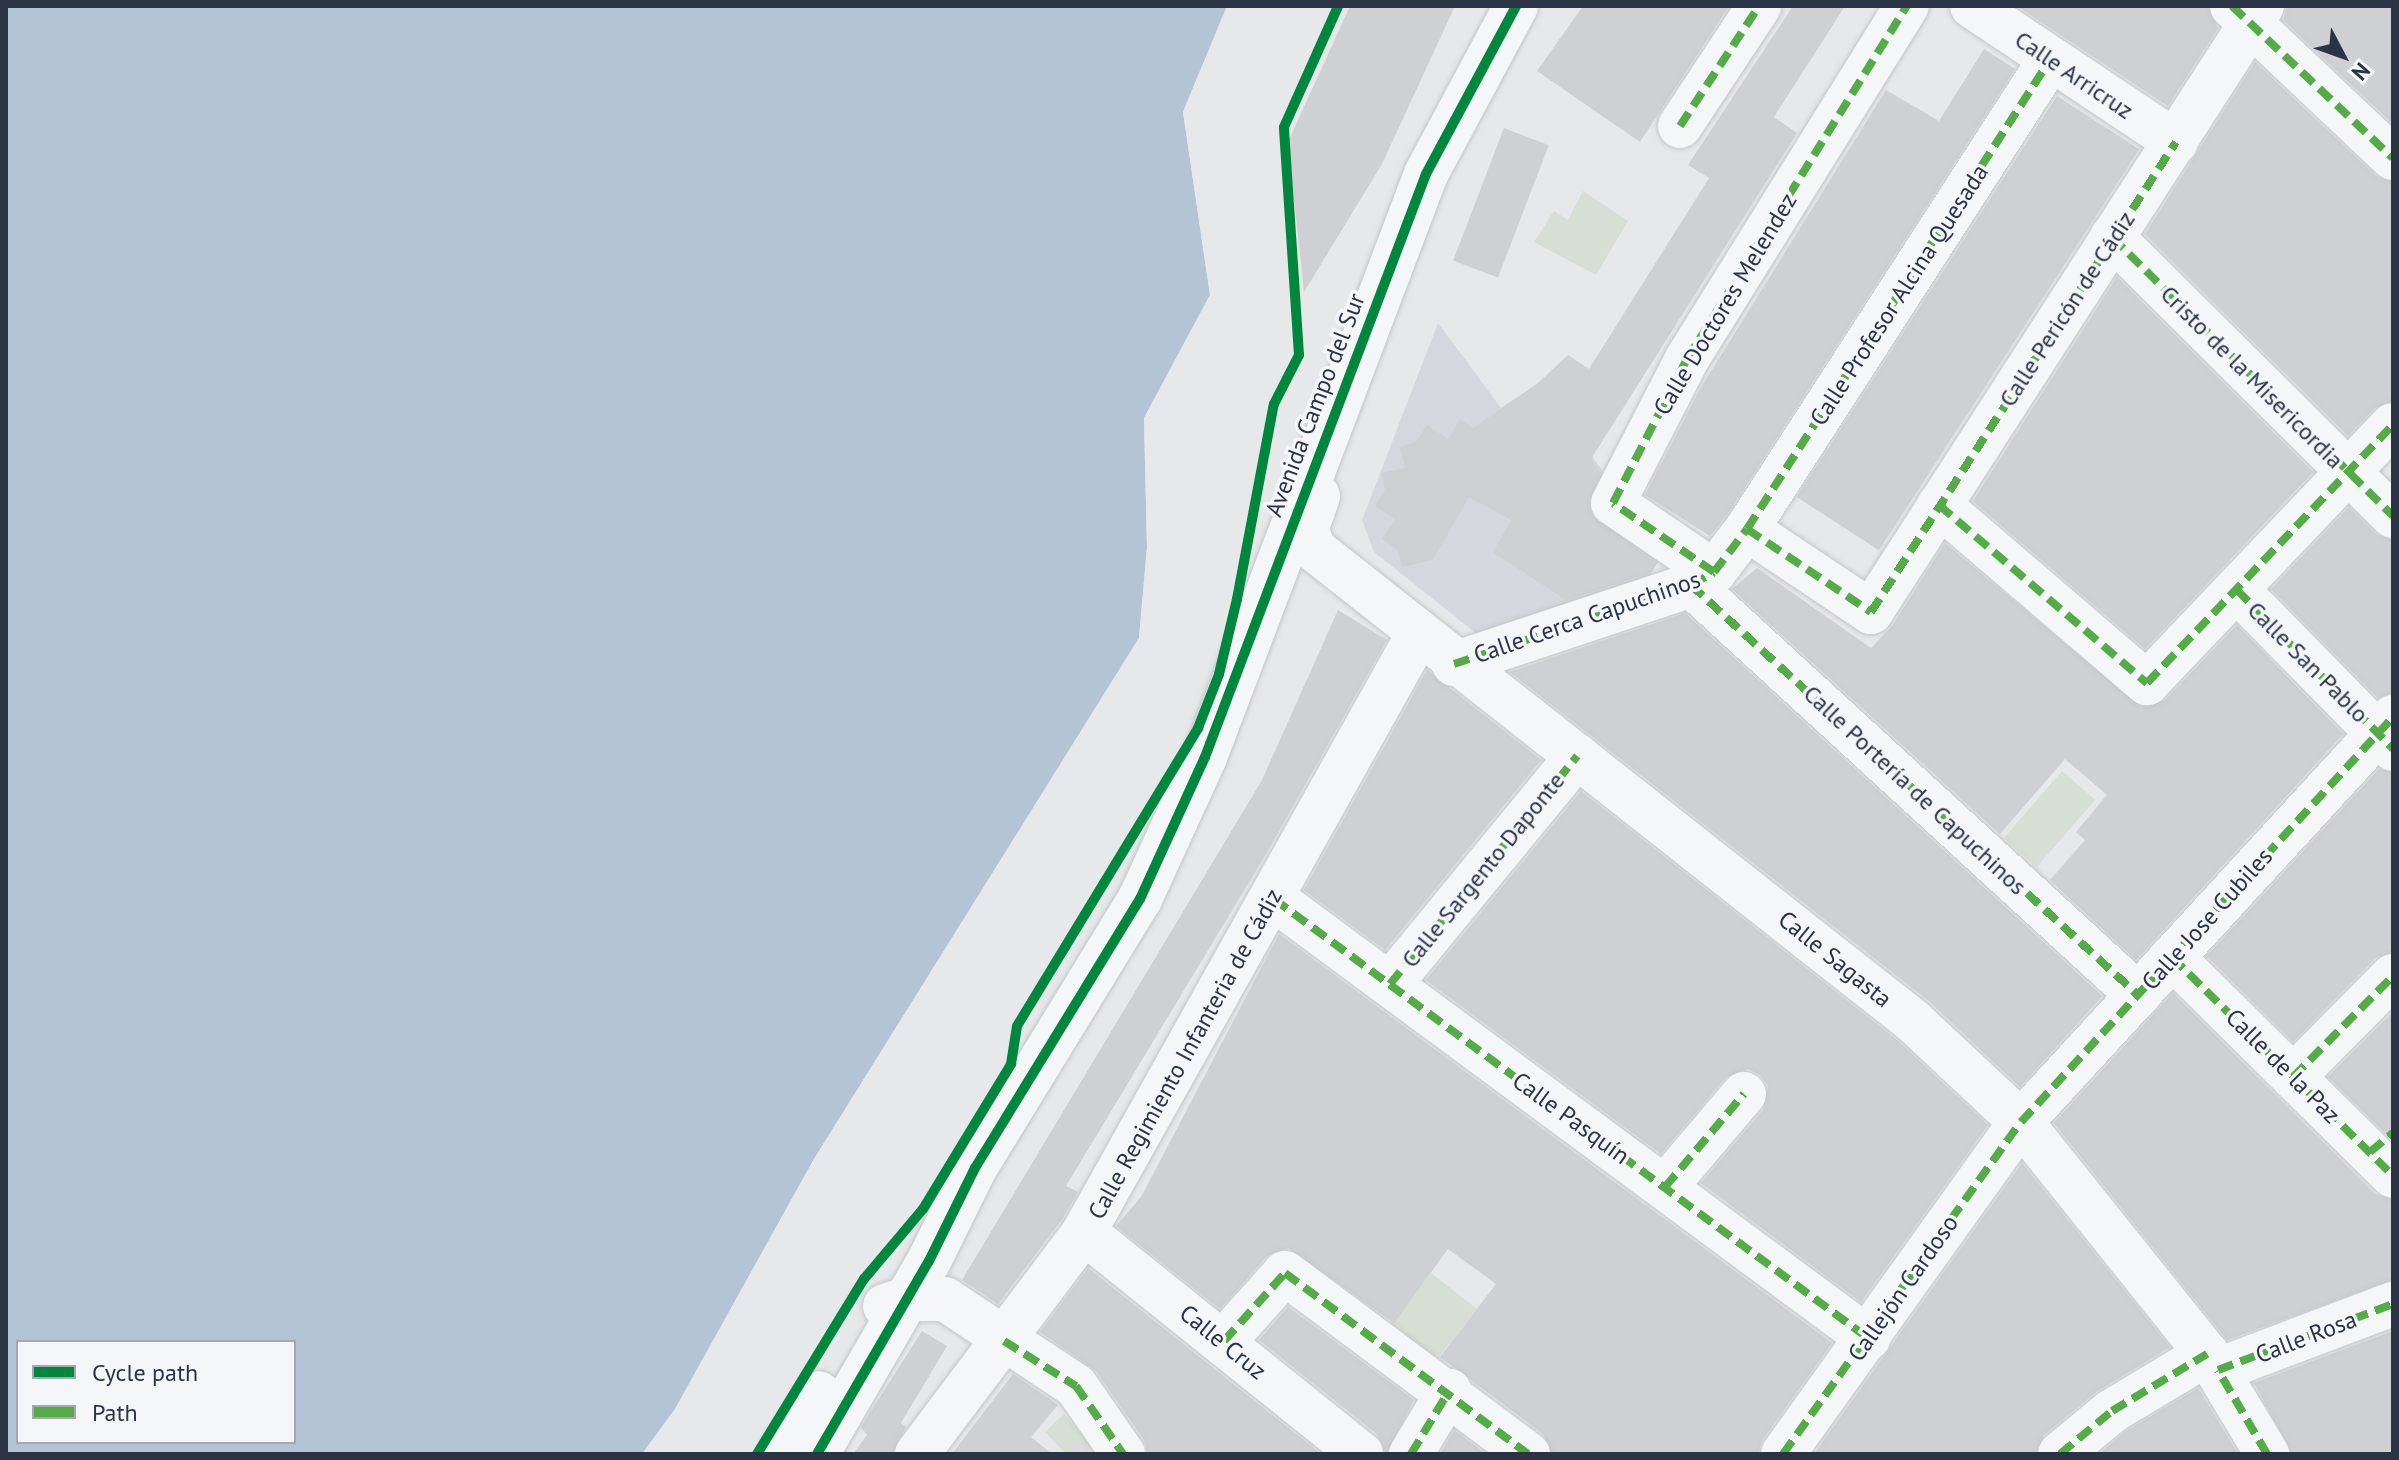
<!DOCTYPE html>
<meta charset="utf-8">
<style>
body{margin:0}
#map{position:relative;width:2399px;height:1460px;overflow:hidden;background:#e6e8ea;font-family:"PT Sans",sans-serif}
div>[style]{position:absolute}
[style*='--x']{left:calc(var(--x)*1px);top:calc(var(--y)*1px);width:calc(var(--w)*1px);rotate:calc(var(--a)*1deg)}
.built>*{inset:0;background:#d4d7dd}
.green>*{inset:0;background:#d6ded6;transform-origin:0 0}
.water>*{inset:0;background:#b4c4d5}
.pier>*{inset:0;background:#e6e8ea}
.building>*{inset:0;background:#ced0d3;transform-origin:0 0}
.roads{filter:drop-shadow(0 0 2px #c4c6c8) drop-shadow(0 0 2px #c4c6c8)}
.minor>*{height:44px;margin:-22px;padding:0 22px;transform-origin:22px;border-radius:22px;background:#f5f6f7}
.quiet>*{height:8px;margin-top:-4px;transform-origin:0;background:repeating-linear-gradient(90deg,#54ac47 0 16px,transparent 0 24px)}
.cycleway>*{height:10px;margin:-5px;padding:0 5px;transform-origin:5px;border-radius:5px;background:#00873e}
span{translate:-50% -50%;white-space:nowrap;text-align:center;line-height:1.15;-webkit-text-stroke:7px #f4f6f9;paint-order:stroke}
.street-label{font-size:24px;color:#2b3445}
.frame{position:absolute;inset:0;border:8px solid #2b3445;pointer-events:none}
.legend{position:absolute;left:16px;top:1340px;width:280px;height:104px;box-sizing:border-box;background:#f4f6f9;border:2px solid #a4a8b1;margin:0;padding:10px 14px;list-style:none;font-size:24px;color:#2b3445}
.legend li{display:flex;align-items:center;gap:16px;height:40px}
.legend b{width:40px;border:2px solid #a4a8b1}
.north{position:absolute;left:2303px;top:16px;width:80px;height:80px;-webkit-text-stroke:6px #f4f6f9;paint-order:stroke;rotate:131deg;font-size:22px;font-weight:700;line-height:32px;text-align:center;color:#2b3445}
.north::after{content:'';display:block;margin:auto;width:28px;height:36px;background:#2b3445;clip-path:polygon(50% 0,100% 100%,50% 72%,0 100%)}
</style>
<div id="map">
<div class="built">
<div style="clip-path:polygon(1438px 323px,1501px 408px,1537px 384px,1664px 552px,1635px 600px,1487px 642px,1374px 552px,1362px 520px)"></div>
</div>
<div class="green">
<div style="clip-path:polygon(1583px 191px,1628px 221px,1596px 275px,1534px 242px,1554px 211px,1568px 220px)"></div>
<div style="left:2062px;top:771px;width:44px;height:89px;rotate:41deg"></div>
<div style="left:1431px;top:1273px;width:58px;height:79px;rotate:38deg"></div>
<div style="clip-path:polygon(1064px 1414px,1094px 1448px,1087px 1454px,1066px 1454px,1045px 1432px)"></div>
</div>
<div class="water">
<div style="clip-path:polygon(evenodd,6px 6px,1227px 6px,1183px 112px,1210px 295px,1144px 418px,1147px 547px,1139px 638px,814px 1159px,675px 1409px,642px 1454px,6px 1454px,6px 6px,18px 1342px,294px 1342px,294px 1442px,18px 1442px,18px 1342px)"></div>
</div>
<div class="pier">
<div style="clip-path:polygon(1227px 6px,1187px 113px,1214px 296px,1148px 419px,1151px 546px,1143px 640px,818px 1161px,678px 1411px,642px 1454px,675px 1409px,814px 1159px,1139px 638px,1147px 547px,1144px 418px,1210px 295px,1183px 112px)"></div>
</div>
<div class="building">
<div style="clip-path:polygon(1350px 6px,1455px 6px,1382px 164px,1304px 292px,1288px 142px)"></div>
<div style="clip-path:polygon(1583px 6px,1729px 6px,1640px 142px,1537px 71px)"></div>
<div style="clip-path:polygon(1793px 6px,1845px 6px,1774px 117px,1797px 133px,1591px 459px,1600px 473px,1588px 502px,1591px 515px,1657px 563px,1652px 572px,1566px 600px,1493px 552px,1511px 520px,1469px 497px,1433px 560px,1402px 567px,1398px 550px,1382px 539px,1395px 519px,1375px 506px,1385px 490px,1381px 473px,1405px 468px,1400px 447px,1416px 442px,1427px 425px,1448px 439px,1460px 419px,1473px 428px,1537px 384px,1568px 355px,1589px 369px,1709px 178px,1688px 165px)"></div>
<div style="clip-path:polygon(2017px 6px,2208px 6px,2218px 28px,2168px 106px)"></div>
<div style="clip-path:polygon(2287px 6px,2393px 6px,2393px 124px,2283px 20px)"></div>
<div style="clip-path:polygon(1984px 49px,2015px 69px,1727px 515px,1710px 536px,1645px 495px,1700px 389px,1886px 90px,1939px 121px)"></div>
<div style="clip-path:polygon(2255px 62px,2376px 176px,2393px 182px,2393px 401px,2375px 408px,2348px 436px,2145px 234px)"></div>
<div style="left:2057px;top:96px;width:98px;height:478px;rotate:33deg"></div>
<div style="left:1504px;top:128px;width:48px;height:142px;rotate:21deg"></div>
<div style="clip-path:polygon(2117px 277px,2313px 472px,2145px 649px,1973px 501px)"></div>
<div style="clip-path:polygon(2349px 507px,2376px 534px,2393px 540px,2393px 693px,2378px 698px,2271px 589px)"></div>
<div style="clip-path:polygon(1945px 543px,2141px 707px,2165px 700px,2237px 625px,2343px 734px,2136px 960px,2050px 880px,2085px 840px,2076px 832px,2107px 795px,2065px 759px,2000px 834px,1732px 589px,1757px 568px,1871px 648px,1892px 626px)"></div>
<div style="clip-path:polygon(1338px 610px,1387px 640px,1266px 854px,1066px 1186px,1078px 1192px,1063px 1218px,998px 1304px,962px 1280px,1262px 780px)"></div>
<div style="clip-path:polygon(1685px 613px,2102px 996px,2020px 1087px,1929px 1001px,1510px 672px)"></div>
<div style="clip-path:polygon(1427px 670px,1541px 760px,1385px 950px,1304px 890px)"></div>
<div style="clip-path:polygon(2379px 769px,2393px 773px,2393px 952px,2375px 958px,2293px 1042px,2207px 956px)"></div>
<div style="clip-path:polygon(1581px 791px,1897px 1040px,1988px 1125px,1861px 1302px,1701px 1183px,1763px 1110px,1768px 1086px,1760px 1075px,1748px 1069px,1726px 1077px,1661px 1154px,1426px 980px)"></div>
<div style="clip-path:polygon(1279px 934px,1832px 1343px,1763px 1439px,1758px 1454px,1552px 1454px,1543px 1434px,1440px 1357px,1496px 1284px,1448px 1249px,1394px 1323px,1288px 1248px,1267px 1256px,1220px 1309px,1116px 1226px,1141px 1197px)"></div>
<div style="clip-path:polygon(2173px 993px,2375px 1194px,2393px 1200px,2393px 1280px,2227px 1340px,2054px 1123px)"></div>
<div style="clip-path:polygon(2393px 1012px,2393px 1141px,2328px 1077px)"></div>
<div style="clip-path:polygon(2022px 1163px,2170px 1347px,2096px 1392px,2044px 1435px,2036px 1454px,1814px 1454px)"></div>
<div style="clip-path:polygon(1088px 1268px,1321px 1454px,1148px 1454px,1144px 1440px,1096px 1371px,1040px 1332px)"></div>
<div style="clip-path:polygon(1288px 1307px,1414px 1400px,1386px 1454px,1377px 1434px,1259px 1340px)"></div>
<div style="clip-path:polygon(922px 1331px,947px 1346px,901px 1423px,906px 1427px,892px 1454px,853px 1454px,867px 1435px,861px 1427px)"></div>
<div style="clip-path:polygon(2393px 1331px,2393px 1454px,2292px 1454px,2254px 1383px)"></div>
<div style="clip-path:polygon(1013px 1374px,1058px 1405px,1031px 1437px,1052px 1454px,952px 1454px)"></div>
<div style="clip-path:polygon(2198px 1388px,2238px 1454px,2099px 1454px,2126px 1431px)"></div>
<div style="clip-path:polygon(1454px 1430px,1486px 1454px,1440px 1454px)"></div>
</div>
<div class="roads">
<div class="minor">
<div style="--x:1972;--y:6;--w:245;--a:33.7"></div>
<div style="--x:2232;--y:6;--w:221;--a:43.4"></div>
<div style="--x:1680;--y:126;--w:144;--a:-56.6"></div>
<div style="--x:2112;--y:237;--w:396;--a:44.8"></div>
<div style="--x:1318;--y:496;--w:36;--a:109"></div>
<div style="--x:1306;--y:530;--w:22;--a:66"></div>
<div style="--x:1315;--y:550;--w:761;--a:38.22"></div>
<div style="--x:1913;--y:1021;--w:148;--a:43.1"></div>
<div style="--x:2021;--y:1122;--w:297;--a:51.3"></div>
<div style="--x:2207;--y:1354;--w:117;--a:59"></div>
<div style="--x:1939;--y:505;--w:274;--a:40.6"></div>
<div style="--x:2147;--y:683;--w:356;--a:-46.4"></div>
<div style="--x:1747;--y:529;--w:149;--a:33.8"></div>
<div style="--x:1871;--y:612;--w:721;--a:-57.17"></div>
<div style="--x:1714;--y:572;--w:122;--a:-145.7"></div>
<div style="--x:1613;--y:503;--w:162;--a:-62.8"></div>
<div style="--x:1687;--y:359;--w:416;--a:-58.1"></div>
<div style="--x:1691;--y:585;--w:607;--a:42.53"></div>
<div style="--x:2237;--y:590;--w:223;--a:45.5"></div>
<div style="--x:1454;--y:664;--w:250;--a:-18.4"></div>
<div style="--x:1691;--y:585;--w:26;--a:-29"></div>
<div style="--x:1714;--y:572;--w:54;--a:-52.5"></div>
<div style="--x:1747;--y:529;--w:558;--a:-57.14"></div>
<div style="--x:1274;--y:899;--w:739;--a:36.47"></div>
<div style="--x:2172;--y:957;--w:311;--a:44.7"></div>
<div style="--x:1390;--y:984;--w:295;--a:-50.6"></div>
<div style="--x:2293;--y:1077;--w:142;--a:-45.3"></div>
<div style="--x:1665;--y:1187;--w:122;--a:-49.7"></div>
<div style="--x:1084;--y:1232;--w:355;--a:38.7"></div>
<div style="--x:885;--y:1306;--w:23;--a:-18"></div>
<div style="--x:907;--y:1299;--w:38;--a:0"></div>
<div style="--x:945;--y:1299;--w:157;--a:33.6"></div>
<div style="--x:1076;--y:1386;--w:83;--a:55.3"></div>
<div style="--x:1224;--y:1341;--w:91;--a:-48.1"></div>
<div style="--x:1285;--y:1273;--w:303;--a:36.7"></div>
<div style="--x:2218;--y:1370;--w:187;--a:-20.7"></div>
<div style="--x:782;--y:1454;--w:71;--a:-58.8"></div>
<div style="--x:817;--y:1454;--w:223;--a:-59.9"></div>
<div style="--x:929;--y:1261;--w:104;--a:-63.7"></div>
<div style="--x:975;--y:1168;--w:316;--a:-58.5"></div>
<div style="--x:1140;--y:899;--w:156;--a:-65.4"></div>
<div style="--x:1205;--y:757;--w:623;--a:-69.24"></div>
<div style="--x:1426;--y:174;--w:191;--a:-61.8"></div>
<div style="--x:917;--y:1454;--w:278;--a:-53"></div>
<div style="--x:1084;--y:1232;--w:686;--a:-60.78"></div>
<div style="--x:1411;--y:1454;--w:74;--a:-58.9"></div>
<div style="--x:1783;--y:1454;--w:408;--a:-54.4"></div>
<div style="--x:2021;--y:1122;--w:550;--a:-47.43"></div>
<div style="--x:2060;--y:1454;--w:67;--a:-39.6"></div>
<div style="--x:2112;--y:1411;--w:111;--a:-31"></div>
</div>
</div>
<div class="quiet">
<div style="--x:2232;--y:6;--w:221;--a:43.4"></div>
<div style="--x:1680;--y:126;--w:144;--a:-56.6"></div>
<div style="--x:2112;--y:237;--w:396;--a:44.8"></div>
<div style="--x:1939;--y:505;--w:274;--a:40.6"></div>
<div style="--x:2147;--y:683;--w:356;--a:-46.4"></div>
<div style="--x:1747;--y:529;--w:149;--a:33.8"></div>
<div style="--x:1871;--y:612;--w:560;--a:-57.02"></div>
<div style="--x:1714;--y:572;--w:122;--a:-145.7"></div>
<div style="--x:1613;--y:503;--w:162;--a:-62.8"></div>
<div style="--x:1687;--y:359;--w:416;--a:-58.1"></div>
<div style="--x:1691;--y:585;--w:607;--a:42.53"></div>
<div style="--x:2237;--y:590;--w:223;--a:45.5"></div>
<div style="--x:1454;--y:664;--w:250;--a:-18.4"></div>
<div style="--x:1691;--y:585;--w:26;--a:-29"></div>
<div style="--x:1714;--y:572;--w:54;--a:-52.5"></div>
<div style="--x:1747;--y:529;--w:558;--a:-57.14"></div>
<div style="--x:1274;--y:899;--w:739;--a:36.47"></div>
<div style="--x:2172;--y:957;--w:311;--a:44.7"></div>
<div style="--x:1390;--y:984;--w:295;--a:-50.6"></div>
<div style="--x:2293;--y:1077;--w:142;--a:-45.3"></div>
<div style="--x:2370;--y:1152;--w:30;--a:-40"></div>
<div style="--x:1665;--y:1187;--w:122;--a:-49.7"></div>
<div style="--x:1004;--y:1341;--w:85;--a:32"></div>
<div style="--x:1076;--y:1386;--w:83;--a:55.3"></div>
<div style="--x:1224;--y:1341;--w:91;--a:-48.1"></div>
<div style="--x:1285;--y:1273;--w:303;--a:36.7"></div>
<div style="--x:1411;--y:1454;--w:74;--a:-58.9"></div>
<div style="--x:1783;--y:1454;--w:408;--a:-54.4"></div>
<div style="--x:2021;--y:1122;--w:550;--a:-47.43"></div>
<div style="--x:2060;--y:1454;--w:67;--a:-39.6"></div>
<div style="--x:2112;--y:1411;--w:111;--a:-31"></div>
<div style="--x:2267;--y:1454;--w:97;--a:-120.3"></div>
<div style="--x:2218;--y:1370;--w:187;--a:-20.7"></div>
</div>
<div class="cycleway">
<div style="--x:757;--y:1454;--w:205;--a:-58.6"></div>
<div style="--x:864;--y:1279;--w:92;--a:-49.9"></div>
<div style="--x:923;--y:1209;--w:170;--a:-58.7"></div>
<div style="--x:1011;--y:1064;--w:38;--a:-81"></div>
<div style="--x:1017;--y:1026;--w:349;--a:-58.7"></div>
<div style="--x:1198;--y:728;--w:58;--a:-68.7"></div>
<div style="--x:1219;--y:674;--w:77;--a:-76.5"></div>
<div style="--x:1237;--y:599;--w:198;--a:-79.3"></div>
<div style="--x:1274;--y:404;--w:55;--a:-63"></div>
<div style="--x:1299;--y:355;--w:228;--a:-93.8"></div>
<div style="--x:1284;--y:127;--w:133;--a:-65.9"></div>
<div style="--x:817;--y:1454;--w:223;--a:-59.9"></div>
<div style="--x:929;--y:1261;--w:104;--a:-63.7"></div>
<div style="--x:975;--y:1168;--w:316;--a:-58.5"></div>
<div style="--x:1140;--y:899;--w:156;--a:-65.4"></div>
<div style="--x:1205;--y:757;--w:623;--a:-69.24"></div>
<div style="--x:1426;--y:174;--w:191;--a:-61.8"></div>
</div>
<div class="street-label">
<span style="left:2074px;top:75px;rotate:34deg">Calle Arricruz</span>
<span style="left:1899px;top:295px;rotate:-57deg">Calle Profesor Alcina Quesada</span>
<span style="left:1725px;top:304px;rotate:-59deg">Calle Doctores Melendez</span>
<span style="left:2067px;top:309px;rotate:-57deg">Calle Pericón de Cádiz</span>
<span style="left:2252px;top:377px;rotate:45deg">Cristo de la Misericordia</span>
<span style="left:1315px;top:405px;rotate:-69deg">Avenida Campo del Sur</span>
<span style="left:1587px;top:617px;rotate:-19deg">Calle Cerca Capuchinos</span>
<span style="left:2308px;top:662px;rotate:45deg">Calle San Pablo</span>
<span style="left:1915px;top:790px;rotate:43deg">Calle Portería de Capuchinos</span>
<span style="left:1483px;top:870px;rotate:-51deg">Calle Sargento Daponte</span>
<span style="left:2207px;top:919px;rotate:-48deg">Calle Jose Cubiles</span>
<span style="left:1835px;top:959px;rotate:39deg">Calle Sagasta</span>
<span style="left:1185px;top:1054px;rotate:-61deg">Calle Regimiento Infanteria de Cádiz</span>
<span style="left:2283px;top:1066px;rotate:45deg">Calle de la Paz</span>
<span style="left:1571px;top:1118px;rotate:36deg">Calle Pasquín</span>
<span style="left:1903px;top:1288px;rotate:-55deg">Callejón Cardoso</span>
<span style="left:2306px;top:1337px;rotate:-21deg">Calle Rosa</span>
<span style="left:1223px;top:1342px;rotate:39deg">Calle Cruz</span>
</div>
<div class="frame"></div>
<ul class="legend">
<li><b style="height:10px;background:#00873e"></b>Cycle path</li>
<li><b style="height:10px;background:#54ac47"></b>Path</li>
</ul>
<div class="north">N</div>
</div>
